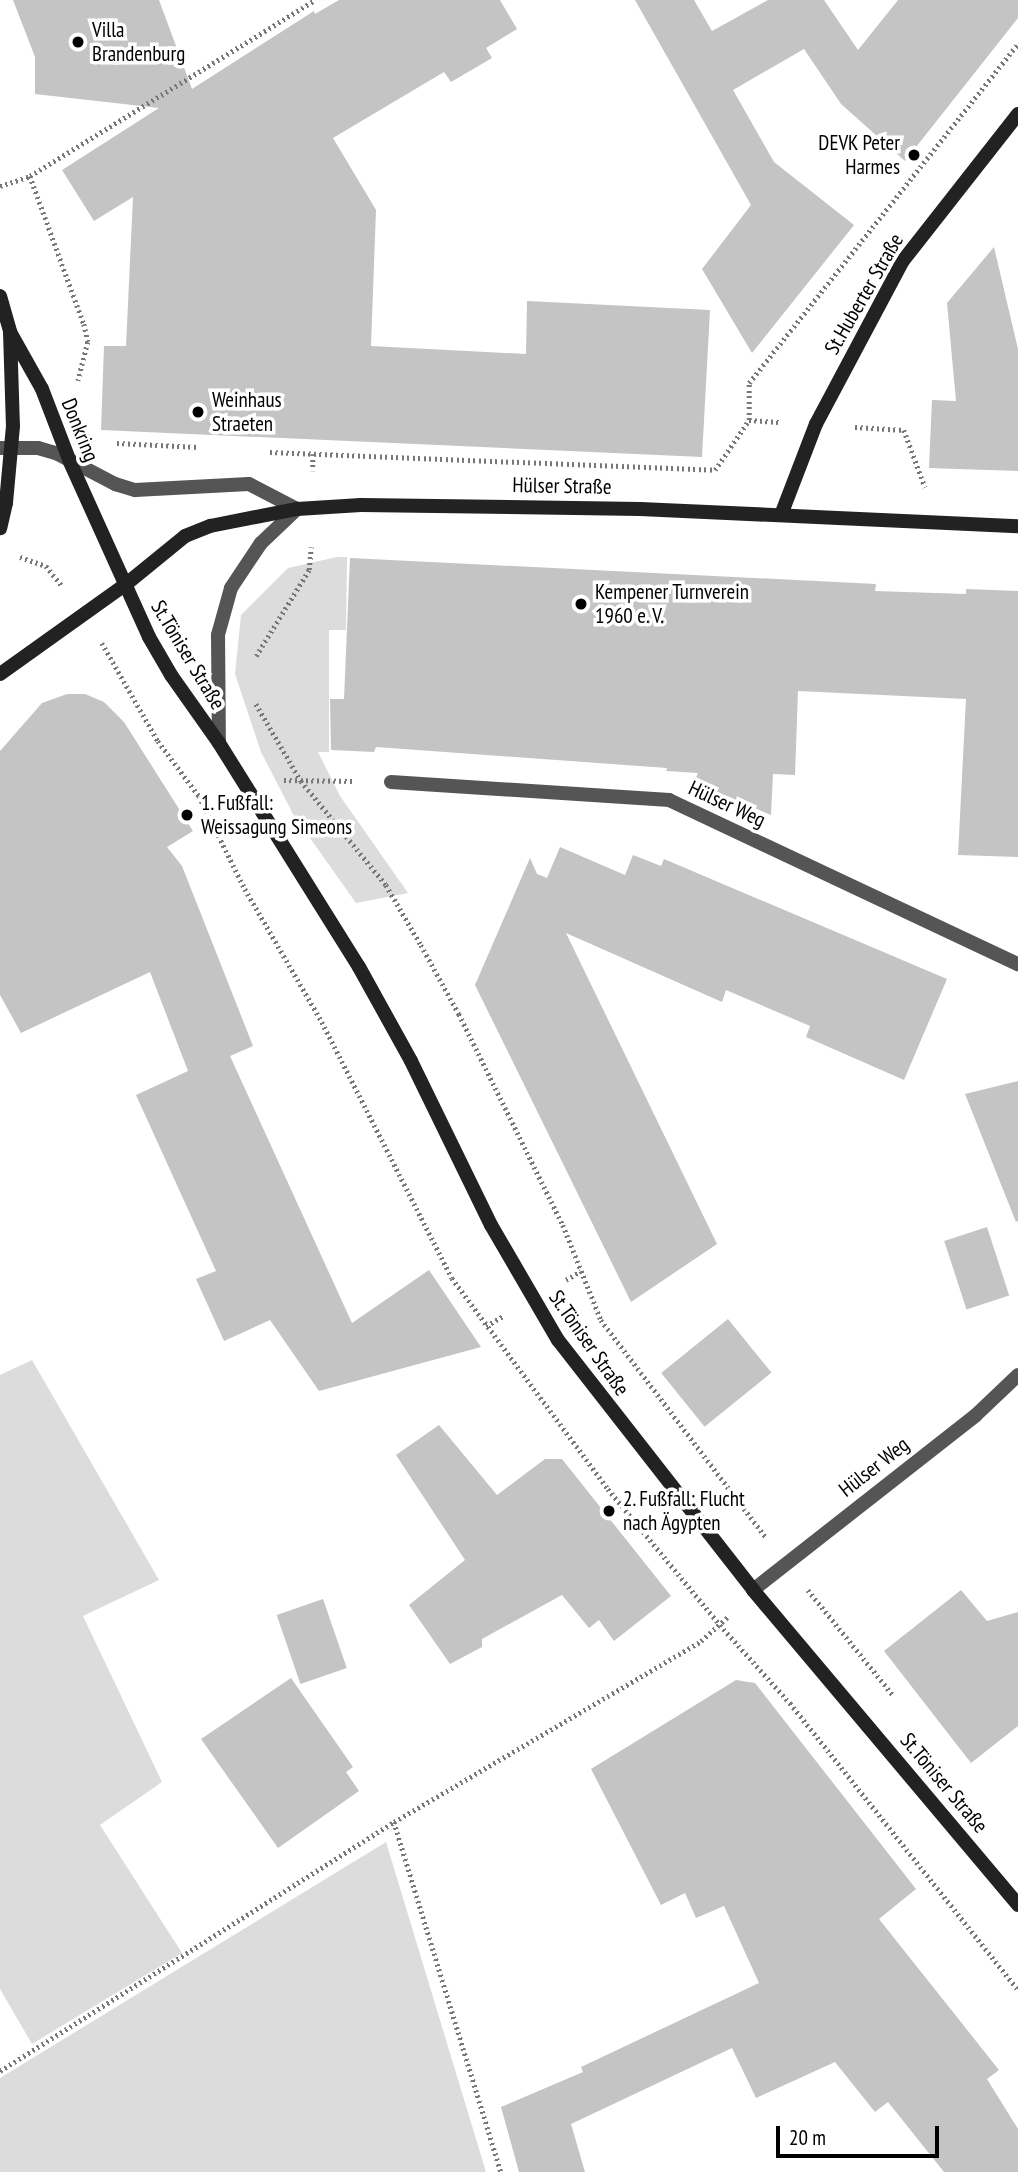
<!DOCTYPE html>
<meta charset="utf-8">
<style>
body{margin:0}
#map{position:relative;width:1018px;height:2172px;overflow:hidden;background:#fff;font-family:"PT Sans Narrow",sans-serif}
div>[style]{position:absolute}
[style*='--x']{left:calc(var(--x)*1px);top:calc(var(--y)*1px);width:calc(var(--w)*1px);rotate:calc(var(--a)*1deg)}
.green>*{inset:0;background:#dcdcdc}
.building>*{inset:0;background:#c4c4c4;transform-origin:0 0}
.path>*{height:4.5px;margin-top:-2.25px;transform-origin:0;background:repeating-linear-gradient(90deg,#777 0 2px,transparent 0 5.5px)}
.street>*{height:14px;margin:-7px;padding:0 7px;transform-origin:7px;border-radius:7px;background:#555}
.secondary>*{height:14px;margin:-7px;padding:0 7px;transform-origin:7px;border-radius:7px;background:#222}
.dots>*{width:19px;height:19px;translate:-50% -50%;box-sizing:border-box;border:4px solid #fff;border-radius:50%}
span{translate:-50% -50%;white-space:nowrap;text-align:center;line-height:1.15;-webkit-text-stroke:7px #fff;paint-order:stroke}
.poi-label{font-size:21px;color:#000}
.left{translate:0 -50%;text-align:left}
.right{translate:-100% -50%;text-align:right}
.street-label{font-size:21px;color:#000}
.scale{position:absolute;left:776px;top:2126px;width:163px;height:32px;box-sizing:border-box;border:4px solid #000;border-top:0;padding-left:9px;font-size:21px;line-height:24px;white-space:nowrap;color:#000;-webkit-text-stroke:5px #fff;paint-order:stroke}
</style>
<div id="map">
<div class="green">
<div style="clip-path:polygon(337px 557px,347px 557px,346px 630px,329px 630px,329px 752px,318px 752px,340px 796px,408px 893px,356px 903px,293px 814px,261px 752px,235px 674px,241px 615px,288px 568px)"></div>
<div style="clip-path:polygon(32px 1360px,159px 1580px,83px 1616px,162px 1782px,100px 1825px,182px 1953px,32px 2044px,0 1989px,0 1375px)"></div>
<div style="clip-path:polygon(386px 1842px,486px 2172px,0 2172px,0 2078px)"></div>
</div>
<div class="building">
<div style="clip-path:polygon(13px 0,159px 0,192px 89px,314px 11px,315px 14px,339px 0,500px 0,517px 29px,486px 48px,492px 58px,451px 82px,444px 72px,333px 138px,376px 210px,371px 346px,526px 354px,527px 301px,710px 310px,702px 457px,101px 430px,104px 346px,126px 346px,133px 197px,94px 221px,62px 170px,159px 108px,35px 94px,35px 57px)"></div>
<div style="clip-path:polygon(635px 0,694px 0,712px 31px,768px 0,824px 0,858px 50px,898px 0,1018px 0,1018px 18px,905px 161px,841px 104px,804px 49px,733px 90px,774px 162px,854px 225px,752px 353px,702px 269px,751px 205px)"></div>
<div style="clip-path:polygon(994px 247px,1018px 349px,1018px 471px,929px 468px,932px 400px,956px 401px,947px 303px)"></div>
<div style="clip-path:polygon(350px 558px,876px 584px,875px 591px,966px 594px,966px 589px,1018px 591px,1018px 857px,958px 855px,966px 699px,798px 691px,795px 775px,773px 774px,771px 815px,694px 782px,698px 773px,666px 771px,667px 768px,376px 747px,374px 752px,331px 750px,330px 699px,344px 699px)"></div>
<div style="clip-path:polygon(67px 694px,85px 694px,104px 702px,124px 722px,193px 831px,167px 847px,182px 866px,253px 1046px,230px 1056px,352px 1323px,429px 1270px,481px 1347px,319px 1391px,270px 1320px,224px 1341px,196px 1279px,216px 1271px,136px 1095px,188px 1071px,150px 972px,21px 1033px,0 995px,0 751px,42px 703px)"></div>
<div style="clip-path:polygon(560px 847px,625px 875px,633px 855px,661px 866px,664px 859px,947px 979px,904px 1080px,806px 1037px,810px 1026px,726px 990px,722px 1002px,566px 933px,717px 1244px,631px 1302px,475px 985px,530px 858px,537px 874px,547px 878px)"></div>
<div style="clip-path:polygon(1018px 1081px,1018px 1221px,1016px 1222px,965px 1094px)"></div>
<div style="left:987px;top:1227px;width:72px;height:45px;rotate:72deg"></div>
<div style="left:728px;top:1319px;width:69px;height:86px;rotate:51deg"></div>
<div style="clip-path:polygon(439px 1425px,497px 1495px,545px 1459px,562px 1459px,671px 1596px,614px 1641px,599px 1620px,589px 1628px,562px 1595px,482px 1639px,482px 1647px,450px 1664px,409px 1605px,465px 1560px,396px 1455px)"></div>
<div style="clip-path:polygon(961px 1590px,987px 1621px,1018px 1612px,1018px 1726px,971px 1763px,884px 1651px)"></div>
<div style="left:323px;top:1599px;width:73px;height:49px;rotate:71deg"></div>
<div style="clip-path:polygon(291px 1678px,353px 1767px,346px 1772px,359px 1791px,278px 1848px,201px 1739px)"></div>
<div style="clip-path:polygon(736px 1680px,755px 1683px,916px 1889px,879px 1919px,999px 2070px,987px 2079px,1018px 2129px,1018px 2172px,944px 2172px,888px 2102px,875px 2112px,835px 2062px,756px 2098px,732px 2048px,571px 2124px,585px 2172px,519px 2172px,501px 2107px,583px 2072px,581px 2067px,759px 1983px,724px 1906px,696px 1918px,685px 1893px,661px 1905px,591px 1769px)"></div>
</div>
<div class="path">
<div style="--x:30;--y:176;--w:158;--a:70"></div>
<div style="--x:84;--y:324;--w:18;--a:77"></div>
<div style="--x:88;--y:342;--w:40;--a:104.4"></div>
<div style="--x:0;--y:186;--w:32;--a:-18"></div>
<div style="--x:30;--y:176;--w:335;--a:-31.7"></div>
<div style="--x:749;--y:420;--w:30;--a:4"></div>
<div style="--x:855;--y:427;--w:49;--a:3.5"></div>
<div style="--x:904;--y:430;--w:61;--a:69.8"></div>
<div style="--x:117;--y:443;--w:82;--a:2.8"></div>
<div style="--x:270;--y:452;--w:445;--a:2.3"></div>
<div style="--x:715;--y:470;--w:60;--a:-55.8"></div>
<div style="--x:749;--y:420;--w:37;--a:-90"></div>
<div style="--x:749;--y:383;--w:433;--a:-51.6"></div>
<div style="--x:313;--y:454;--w:17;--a:90"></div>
<div style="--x:20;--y:557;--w:28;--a:19"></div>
<div style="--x:46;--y:566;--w:27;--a:51"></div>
<div style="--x:102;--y:643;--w:113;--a:60.3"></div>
<div style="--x:158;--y:741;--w:69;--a:53.3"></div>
<div style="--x:199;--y:796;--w:104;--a:63.7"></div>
<div style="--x:245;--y:889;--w:154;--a:59.9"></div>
<div style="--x:322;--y:1022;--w:287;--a:63.1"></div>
<div style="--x:452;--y:1278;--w:262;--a:53.5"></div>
<div style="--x:608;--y:1489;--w:176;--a:50.5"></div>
<div style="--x:720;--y:1625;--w:105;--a:48.1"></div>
<div style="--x:790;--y:1703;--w:367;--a:51.5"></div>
<div style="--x:256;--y:656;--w:101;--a:-58.4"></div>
<div style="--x:309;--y:570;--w:23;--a:-85"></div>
<div style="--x:256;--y:704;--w:89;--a:59.7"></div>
<div style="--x:301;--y:781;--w:134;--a:50.7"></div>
<div style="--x:386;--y:885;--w:69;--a:59.7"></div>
<div style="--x:421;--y:945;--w:79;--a:61.2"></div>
<div style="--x:459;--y:1014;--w:235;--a:63.8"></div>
<div style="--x:563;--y:1225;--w:102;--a:68.2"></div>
<div style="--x:601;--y:1320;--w:273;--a:52.8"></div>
<div style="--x:284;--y:780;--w:71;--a:0.8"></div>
<div style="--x:566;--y:1280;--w:17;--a:-31"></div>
<div style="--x:486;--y:1326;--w:20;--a:-30"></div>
<div style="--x:808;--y:1590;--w:135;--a:51"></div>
<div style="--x:394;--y:1822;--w:366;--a:73"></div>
<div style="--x:0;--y:2071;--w:466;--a:-32.3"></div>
<div style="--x:394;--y:1822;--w:356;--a:-30.5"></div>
<div style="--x:701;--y:1641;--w:38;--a:-42"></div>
</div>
<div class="street">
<div style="--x:0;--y:448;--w:38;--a:0"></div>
<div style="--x:38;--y:448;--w:19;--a:16"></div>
<div style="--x:56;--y:453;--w:67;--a:27.7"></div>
<div style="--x:115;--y:484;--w:21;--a:17"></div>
<div style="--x:135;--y:490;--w:114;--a:-3"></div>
<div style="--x:249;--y:484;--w:54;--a:27.5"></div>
<div style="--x:297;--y:509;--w:50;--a:136.6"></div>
<div style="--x:261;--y:543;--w:54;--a:123.7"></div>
<div style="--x:231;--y:588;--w:49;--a:105.5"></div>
<div style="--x:218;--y:635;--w:108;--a:89.5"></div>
<div style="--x:391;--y:782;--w:279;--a:3.7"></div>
<div style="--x:669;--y:800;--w:386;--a:25.2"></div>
<div style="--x:753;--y:1590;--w:283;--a:-38.1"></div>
<div style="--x:976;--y:1415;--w:58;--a:-43.6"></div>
</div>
<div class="secondary">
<div style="--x:0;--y:296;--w:37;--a:74"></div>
<div style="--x:10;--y:332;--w:94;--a:88.2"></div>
<div style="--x:13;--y:426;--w:77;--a:95.2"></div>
<div style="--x:6;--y:503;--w:26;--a:103"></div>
<div style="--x:10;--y:332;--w:65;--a:60.7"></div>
<div style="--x:42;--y:389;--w:78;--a:69"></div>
<div style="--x:70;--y:462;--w:192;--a:65.7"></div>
<div style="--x:149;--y:637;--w:44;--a:59.9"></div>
<div style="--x:171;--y:675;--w:83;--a:54.8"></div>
<div style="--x:219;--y:743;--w:264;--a:58"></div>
<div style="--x:359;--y:967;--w:107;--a:61"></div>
<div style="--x:411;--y:1061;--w:182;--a:64"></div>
<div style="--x:491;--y:1225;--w:133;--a:59.8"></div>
<div style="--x:558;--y:1340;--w:317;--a:52"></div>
<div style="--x:753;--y:1590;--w:412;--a:49.9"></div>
<div style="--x:781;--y:515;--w:97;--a:-69"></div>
<div style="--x:816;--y:424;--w:183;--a:-62"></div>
<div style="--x:902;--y:262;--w:188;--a:-51.9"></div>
<div style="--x:0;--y:674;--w:153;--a:-35.5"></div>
<div style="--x:125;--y:585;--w:77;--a:-39.2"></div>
<div style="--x:185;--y:536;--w:27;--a:-22"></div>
<div style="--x:210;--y:526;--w:89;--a:-11.1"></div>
<div style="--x:297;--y:509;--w:64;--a:-3.6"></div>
<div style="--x:361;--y:505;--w:279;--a:0.8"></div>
<div style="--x:640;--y:509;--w:378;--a:2.6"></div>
</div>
<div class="dots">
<div style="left:78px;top:42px;background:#000"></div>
<div style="left:914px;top:155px;background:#000"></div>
<div style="left:198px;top:412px;background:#000"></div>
<div style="left:581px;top:604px;background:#000"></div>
<div style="left:187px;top:815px;background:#000"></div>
<div style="left:609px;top:1511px;background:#000"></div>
</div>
<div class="poi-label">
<span class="left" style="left:92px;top:42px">Villa<br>Brandenburg</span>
<span class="right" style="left:900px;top:155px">DEVK Peter<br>Harmes</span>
<span class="left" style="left:212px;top:412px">Weinhaus<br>Straeten</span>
<span class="left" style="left:595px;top:604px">Kempener Turnverein<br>1960 e. V.</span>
<span class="left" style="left:201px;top:815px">1. Fußfall:<br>Weissagung Simeons</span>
<span class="left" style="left:623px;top:1511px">2. Fußfall: Flucht<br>nach Ägypten</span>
</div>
<div class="street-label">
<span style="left:864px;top:294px;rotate:-60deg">St.Huberter Straße</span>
<span style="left:80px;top:430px;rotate:68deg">Donkring</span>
<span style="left:562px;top:486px;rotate:1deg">Hülser Straße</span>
<span style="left:188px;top:655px;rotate:59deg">St.Töniser Straße</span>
<span style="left:727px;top:804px;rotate:25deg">Hülser Weg</span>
<span style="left:589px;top:1343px;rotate:55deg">St.Töniser Straße</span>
<span style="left:874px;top:1467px;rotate:-38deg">Hülser Weg</span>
<span style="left:944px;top:1783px;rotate:50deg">St.Töniser Straße</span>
</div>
<div class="scale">20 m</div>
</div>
